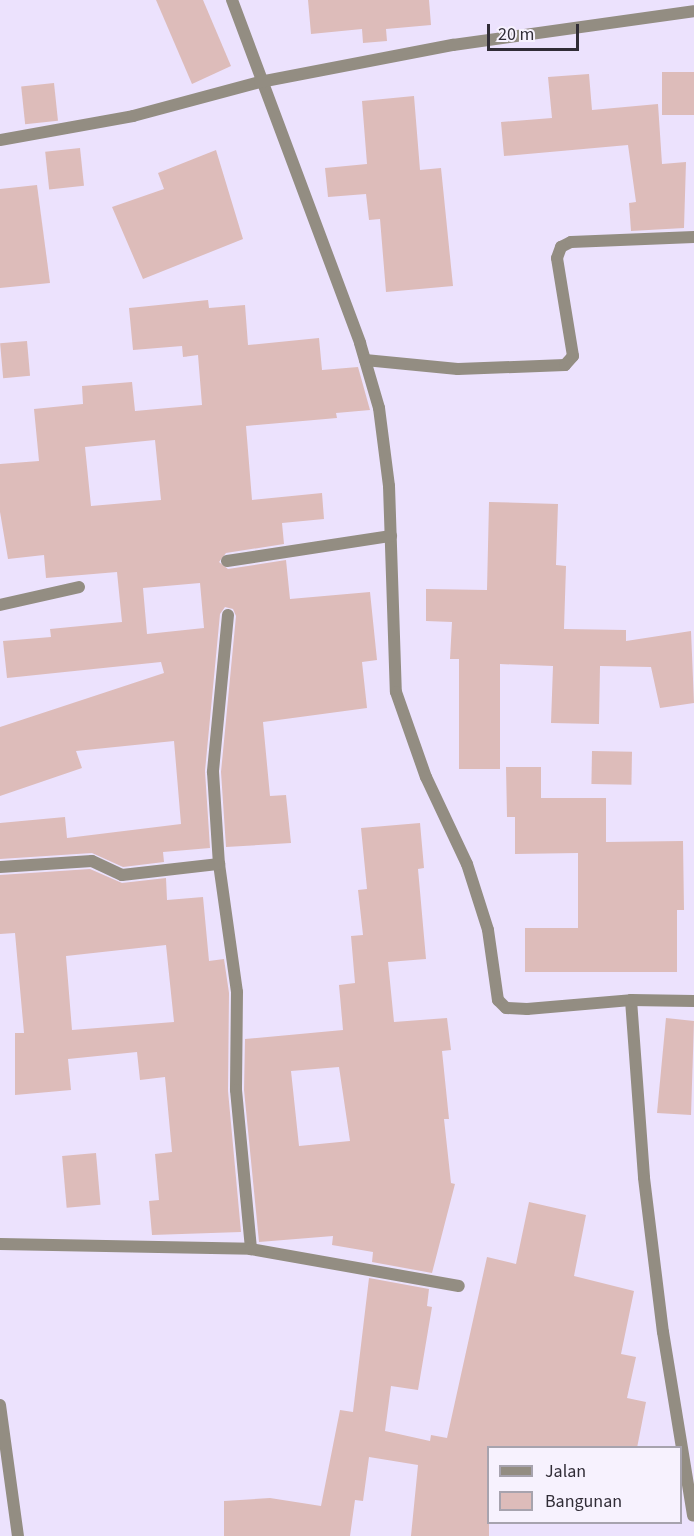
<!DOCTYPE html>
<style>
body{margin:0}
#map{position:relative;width:694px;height:1536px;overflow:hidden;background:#ece2fd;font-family:"Source Sans 3",sans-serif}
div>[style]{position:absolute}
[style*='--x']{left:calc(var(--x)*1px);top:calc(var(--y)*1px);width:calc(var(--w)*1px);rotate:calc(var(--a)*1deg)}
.building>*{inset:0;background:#ddbcba;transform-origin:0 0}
.street>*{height:12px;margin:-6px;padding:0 6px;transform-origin:6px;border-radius:6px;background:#938d82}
span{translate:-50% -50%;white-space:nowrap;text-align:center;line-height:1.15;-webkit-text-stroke:4.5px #f7f2fe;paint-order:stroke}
.legend{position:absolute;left:487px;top:1446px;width:195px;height:78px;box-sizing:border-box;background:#f7f2fe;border:2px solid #a7a3ae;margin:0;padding:8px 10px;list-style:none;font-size:18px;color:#302c36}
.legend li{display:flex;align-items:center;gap:12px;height:30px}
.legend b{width:30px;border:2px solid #a7a3ae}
.scale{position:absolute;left:487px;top:24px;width:92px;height:27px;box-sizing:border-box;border:3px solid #302c36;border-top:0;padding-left:8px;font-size:18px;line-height:21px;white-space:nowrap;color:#302c36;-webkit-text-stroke:4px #f7f2fe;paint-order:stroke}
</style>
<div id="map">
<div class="building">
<div style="clip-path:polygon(156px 0,203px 0,231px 66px,192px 84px)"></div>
<div style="clip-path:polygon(308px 0,429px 0,431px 25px,386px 29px,387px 41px,363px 43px,362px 29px,311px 34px)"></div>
<div style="left:694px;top:72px;width:43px;height:32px;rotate:90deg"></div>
<div style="clip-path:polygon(589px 74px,592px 110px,658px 104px,662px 164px,686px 162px,684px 228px,631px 231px,629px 203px,636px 202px,628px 145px,504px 156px,501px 122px,552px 118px,548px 77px)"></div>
<div style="left:54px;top:83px;width:38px;height:33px;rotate:84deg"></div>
<div style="clip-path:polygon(414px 96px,420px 170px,441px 168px,453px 286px,386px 292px,380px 219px,369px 220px,366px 194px,328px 197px,325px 168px,367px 164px,362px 101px)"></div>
<div style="left:80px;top:148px;width:38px;height:35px;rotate:84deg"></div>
<div style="clip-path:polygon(216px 150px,243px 239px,143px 279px,112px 207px,164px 189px,158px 173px)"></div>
<div style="clip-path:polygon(37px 185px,50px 283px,0 288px,0 189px)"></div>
<div style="clip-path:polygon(evenodd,208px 300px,209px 308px,245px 305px,248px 345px,319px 338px,322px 370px,358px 367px,370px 410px,336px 413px,337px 418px,246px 426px,252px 500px,322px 493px,324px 519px,282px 523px,284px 544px,226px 553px,219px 562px,228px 569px,286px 560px,290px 599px,370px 592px,377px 660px,362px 662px,367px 708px,263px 722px,270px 796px,286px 795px,291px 843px,226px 847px,221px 772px,236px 616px,233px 609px,225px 607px,220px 614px,205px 771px,210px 848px,163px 852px,164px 862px,123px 867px,92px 853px,0 859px,0 823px,65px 817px,67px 838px,181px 824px,174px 741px,76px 751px,82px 768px,0 796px,0 727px,164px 673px,161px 662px,7px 678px,3px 641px,51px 637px,50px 629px,122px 622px,117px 572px,46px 578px,44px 555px,8px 559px,0 512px,0 464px,39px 461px,34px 409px,83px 404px,82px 386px,132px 382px,135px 411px,202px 405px,198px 355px,183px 357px,182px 346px,133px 350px,129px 308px,208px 300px,155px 440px,161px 500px,91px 506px,85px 447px,155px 440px,208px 300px,200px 583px,204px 628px,147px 634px,143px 588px,200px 583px)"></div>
<div style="left:27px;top:341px;width:35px;height:27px;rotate:85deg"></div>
<div style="clip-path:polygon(489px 502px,558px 504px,556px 565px,566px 566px,564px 629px,626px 630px,626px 641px,691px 631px,694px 703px,660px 708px,651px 667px,600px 666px,599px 724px,551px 723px,553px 666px,500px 664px,500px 769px,459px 769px,459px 659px,450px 659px,452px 622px,426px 621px,426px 589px,487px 590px)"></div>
<div style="left:592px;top:751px;width:40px;height:33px;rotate:1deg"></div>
<div style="clip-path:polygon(506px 767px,541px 767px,541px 798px,606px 798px,606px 842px,683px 841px,684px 910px,677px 910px,677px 972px,525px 972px,525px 928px,578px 928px,578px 853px,515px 854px,515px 817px,507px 817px)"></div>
<div style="clip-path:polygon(evenodd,420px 823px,424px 868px,418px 869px,426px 959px,388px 962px,394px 1022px,447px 1018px,451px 1050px,442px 1051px,449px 1119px,444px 1119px,451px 1183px,455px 1184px,432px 1273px,372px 1262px,373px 1252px,332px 1245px,333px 1236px,259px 1242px,244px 1090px,245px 1039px,343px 1030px,339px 985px,355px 983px,351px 936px,363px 935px,358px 890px,367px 889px,361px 828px,420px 823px,339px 1067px,350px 1141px,299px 1146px,291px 1071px,339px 1067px)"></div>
<div style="clip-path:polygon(evenodd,90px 869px,122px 883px,166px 878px,167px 900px,203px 897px,209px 961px,224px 959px,229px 993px,228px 1091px,241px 1232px,152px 1235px,149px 1201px,159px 1200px,155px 1154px,172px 1152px,165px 1077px,140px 1080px,137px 1052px,68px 1059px,71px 1090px,15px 1095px,15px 1033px,24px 1033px,15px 933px,0 934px,0 875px,90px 869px,166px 945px,174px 1022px,72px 1030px,66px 956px,166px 945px)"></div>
<div style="clip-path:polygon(666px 1018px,694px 1021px,691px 1115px,657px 1113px)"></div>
<div style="left:96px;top:1153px;width:52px;height:34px;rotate:85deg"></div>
<div style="clip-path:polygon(529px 1202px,586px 1215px,574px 1276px,634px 1291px,621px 1354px,636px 1357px,627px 1398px,646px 1402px,637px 1448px,489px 1448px,489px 1536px,411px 1536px,418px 1465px,369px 1457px,363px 1501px,355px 1500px,350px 1536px,224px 1536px,224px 1501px,270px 1498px,321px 1506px,340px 1410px,353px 1412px,369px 1278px,429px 1289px,427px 1306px,432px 1307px,418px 1390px,391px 1386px,385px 1431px,430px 1441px,431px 1435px,447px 1438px,487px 1257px,516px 1264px)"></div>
</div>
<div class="street">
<div style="--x:232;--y:0;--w:366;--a:69.5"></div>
<div style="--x:360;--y:343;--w:68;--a:73.7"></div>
<div style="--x:379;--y:408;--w:79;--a:82.7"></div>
<div style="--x:389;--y:486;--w:206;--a:88.1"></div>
<div style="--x:396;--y:692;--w:90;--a:70.6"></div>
<div style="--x:426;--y:777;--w:96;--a:64.8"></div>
<div style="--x:467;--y:864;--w:69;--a:72.3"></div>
<div style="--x:488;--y:930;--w:71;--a:81.9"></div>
<div style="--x:498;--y:1000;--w:11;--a:45"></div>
<div style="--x:506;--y:1008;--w:21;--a:3"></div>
<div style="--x:527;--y:1009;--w:104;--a:-4.9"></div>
<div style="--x:631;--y:1000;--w:178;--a:85.8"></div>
<div style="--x:644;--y:1178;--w:155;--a:83"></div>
<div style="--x:663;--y:1332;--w:186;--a:80.7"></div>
<div style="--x:0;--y:140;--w:135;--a:-10.2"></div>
<div style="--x:133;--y:116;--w:131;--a:-15"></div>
<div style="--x:260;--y:82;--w:197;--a:-10.9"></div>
<div style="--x:453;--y:45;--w:243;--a:-8"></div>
<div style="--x:365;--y:360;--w:93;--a:5.5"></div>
<div style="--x:458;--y:369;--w:107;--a:-2.1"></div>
<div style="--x:565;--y:365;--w:12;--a:-48"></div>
<div style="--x:573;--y:356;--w:99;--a:-99.3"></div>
<div style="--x:557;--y:258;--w:12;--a:-70"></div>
<div style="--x:561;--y:247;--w:11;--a:-27"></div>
<div style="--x:571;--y:242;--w:123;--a:-2.3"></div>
<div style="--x:227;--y:561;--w:166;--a:-8.7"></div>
<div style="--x:0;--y:605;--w:81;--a:-12.8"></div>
<div style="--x:228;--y:615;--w:158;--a:95.5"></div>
<div style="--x:213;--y:772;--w:92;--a:86.3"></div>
<div style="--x:219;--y:864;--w:129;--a:82"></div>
<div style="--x:237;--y:992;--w:98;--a:90.6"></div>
<div style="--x:236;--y:1090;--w:160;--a:84.6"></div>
<div style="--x:0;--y:867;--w:92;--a:-3.7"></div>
<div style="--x:92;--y:861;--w:33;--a:25"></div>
<div style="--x:122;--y:875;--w:98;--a:-6.5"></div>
<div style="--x:631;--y:1000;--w:63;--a:0.9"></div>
<div style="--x:0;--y:1244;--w:251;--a:1.1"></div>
<div style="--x:251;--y:1249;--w:211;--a:10.1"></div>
<div style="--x:0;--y:1405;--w:132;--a:82.2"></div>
</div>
<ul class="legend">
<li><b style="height:8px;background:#938d82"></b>Jalan</li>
<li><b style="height:16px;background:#ddbcba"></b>Bangunan</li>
</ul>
<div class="scale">20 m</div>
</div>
